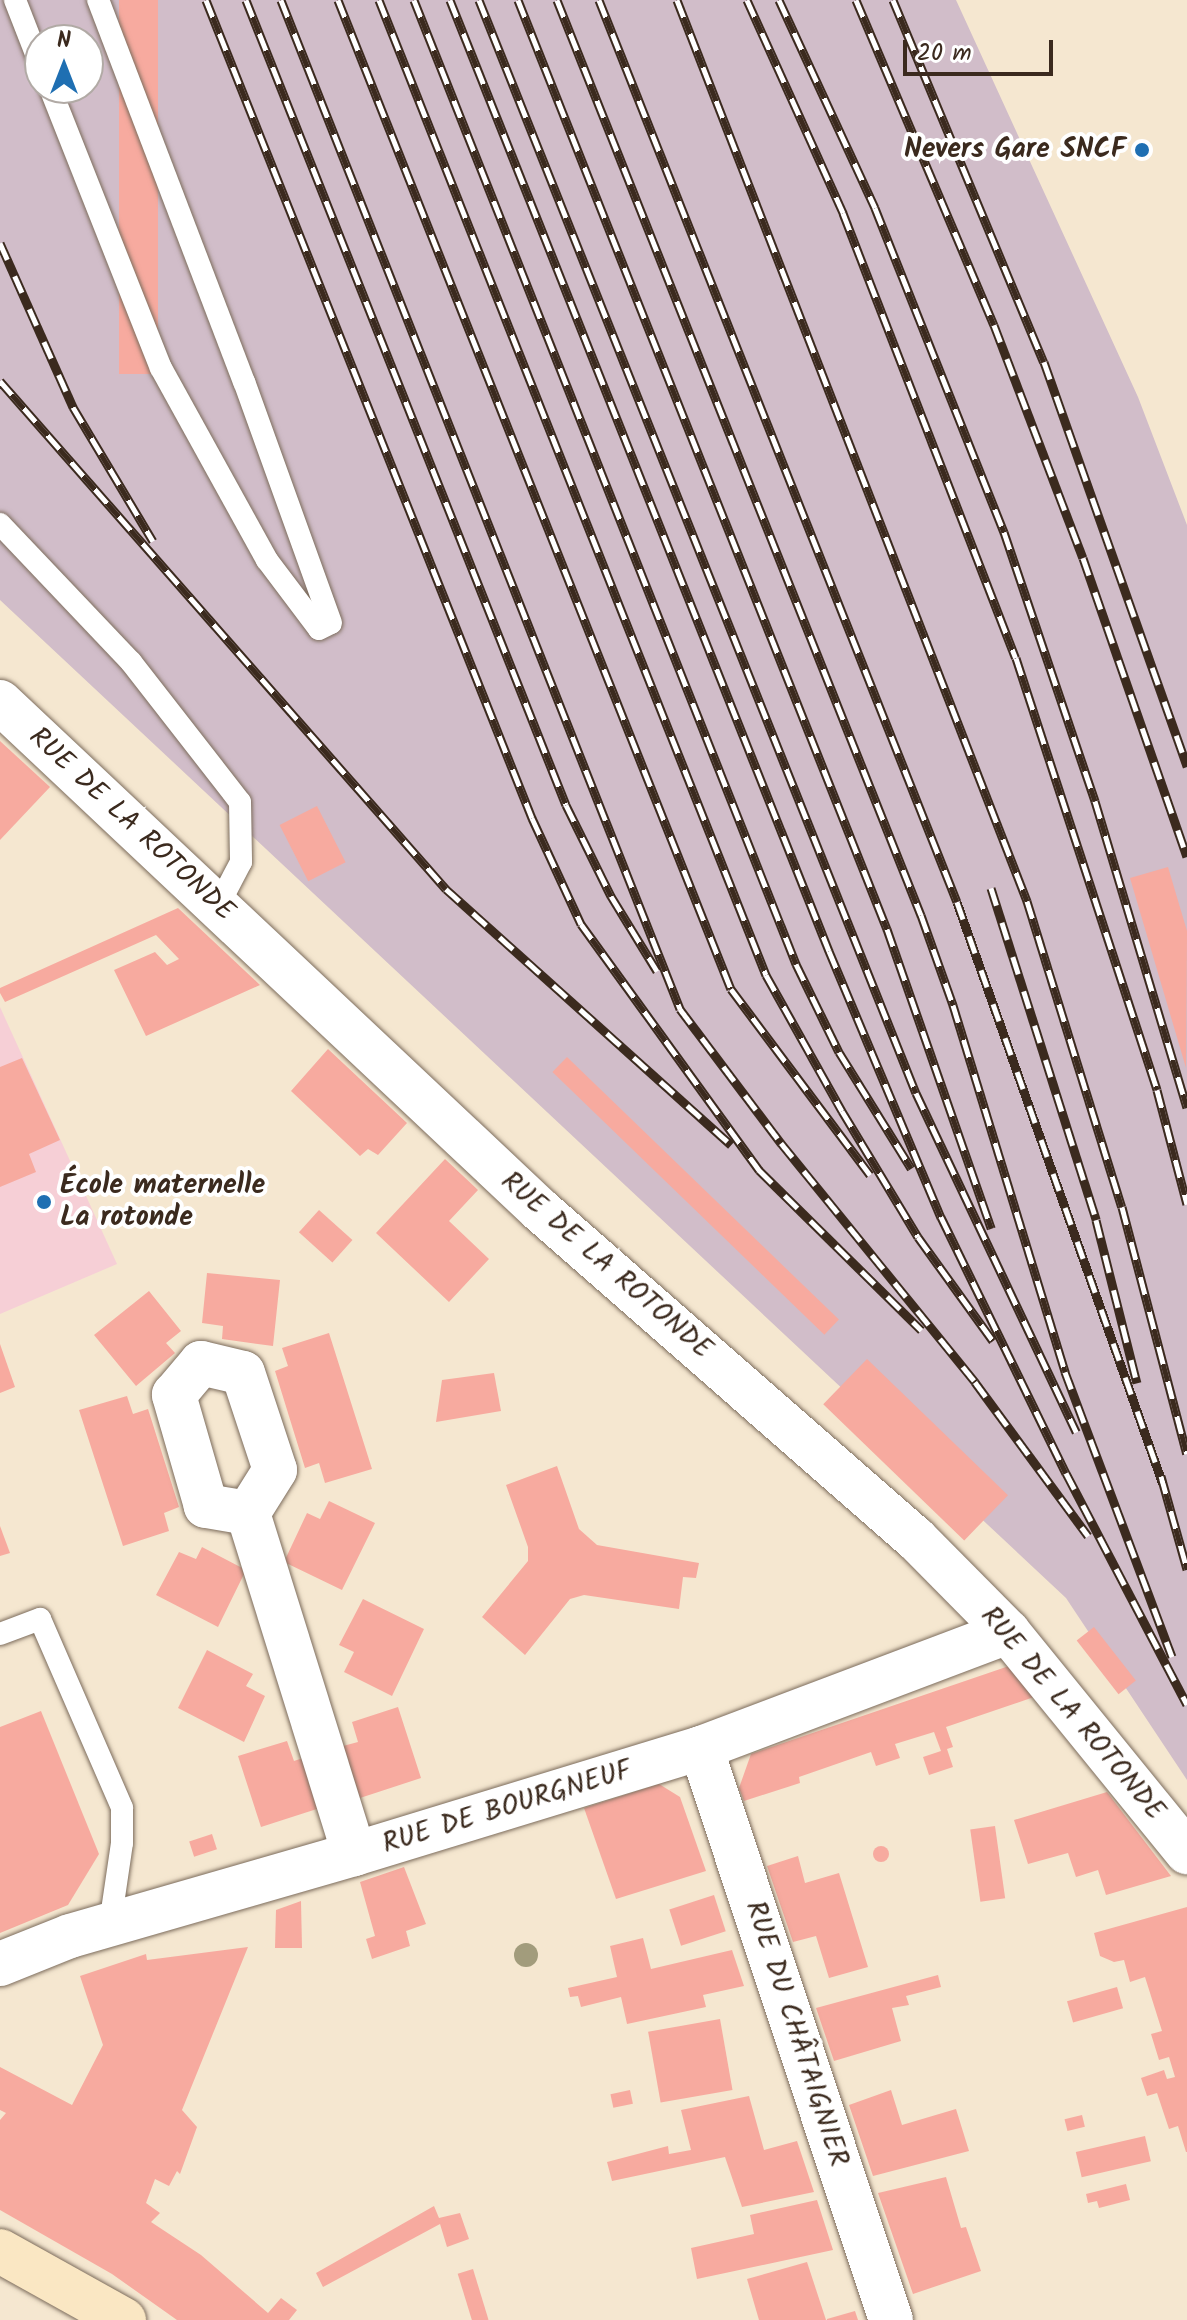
<!DOCTYPE html>
<meta charset="utf-8">
<style>
body{margin:0}
#map{position:relative;width:1187px;height:2320px;overflow:hidden;background:#f5e7d0;font-family:Kalam,sans-serif}
div>[style]{position:absolute}
[style*='--x']{left:calc(var(--x)*1px);top:calc(var(--y)*1px);width:calc(var(--w)*1px);rotate:calc(var(--a)*1deg)}
.built>*{inset:0;background:#f6cfd6}
.industrial>*{inset:0;background:#d1bdc9}
.building>*{inset:0;background:#f7aa9f;transform-origin:0 0}
.round{border-radius:50%}
.roads{filter:drop-shadow(0 0 2px #7c6c5c) drop-shadow(0 0 2px #7c6c5c)}
.lane>*{height:22px;margin:-11px;padding:0 11px;transform-origin:11px;border-radius:11px;background:#fff}
.street>*{height:44px;margin:-22px;padding:0 22px;transform-origin:22px;border-radius:22px;background:#fff}
.secondary>*{height:44px;margin:-22px;padding:0 22px;transform-origin:22px;border-radius:22px;background:#fae7c3}
.rail>*{height:9px;margin-top:-4.5px;transform-origin:0;background:repeating-linear-gradient(90deg,#fff 0 18px,#3b2a1e 0 36px);box-sizing:border-box;border-block:2px solid #3b2a1e}
.trees>*{width:24px;height:24px;margin:-12px;border-radius:50%;background:#a29c7c}
.dots>*{width:22px;height:22px;translate:-50% -50%;box-sizing:border-box;border:4px solid #fff;border-radius:50%}
span{translate:-50% -50%;white-space:nowrap;text-align:center;line-height:1.15;-webkit-text-stroke:8px #fff;paint-order:stroke}
.poi-label{font-size:28px;color:#3b2a1e;font-weight:700}
.right{translate:-100% -50%;text-align:right}
.left{translate:0 -50%;text-align:left}
.street-label{font-size:28px;color:#3b2a1e}
.north{position:absolute;left:24px;top:24px;width:80px;height:80px;box-sizing:border-box;background:#fff;border:2px solid #b1aaa5;border-radius:50%;rotate:0deg;font-size:22px;font-weight:700;line-height:32px;text-align:center;color:#3b2a1e}
.north::after{content:'';display:block;margin:auto;width:28px;height:36px;background:#1f6fb2;clip-path:polygon(50% 0,100% 100%,50% 72%,0 100%)}
.scale{position:absolute;left:903px;top:40px;width:150px;height:36px;box-sizing:border-box;border:4px solid #3b2a1e;border-top:0;padding-left:10px;font-size:24px;line-height:28px;white-space:nowrap;color:#3b2a1e;-webkit-text-stroke:6px #fff;paint-order:stroke}
</style>
<div id="map">
<div class="built">
<div style="clip-path:polygon(0 1007px,117px 1264px,0 1314px)"></div>
</div>
<div class="industrial">
<div style="clip-path:polygon(evenodd,0 0,956px 0,1138px 397px,1187px 525px,1187px 1780px,1066px 1598px,0 600px,0 0,40px 40px,88px 40px,88px 88px,40px 88px,40px 40px)"></div>
</div>
<div class="building">
<div style="left:119px;top:0;width:39px;height:374px"></div>
<div style="clip-path:polygon(0 741px,50px 787px,0 840px)"></div>
<div style="left:317px;top:806px;width:63px;height:42px;rotate:63deg"></div>
<div style="clip-path:polygon(1168px 867px,1187px 931px,1186px 1068px,1130px 878px)"></div>
<div style="clip-path:polygon(178px 908px,260px 985px,146px 1036px,114px 970px,155px 952px,167px 965px,179px 959px,156px 935px,5px 1002px,0 993px,0 988px)"></div>
<div style="clip-path:polygon(328px 1049px,407px 1123px,378px 1155px,368px 1149px,360px 1156px,291px 1091px)"></div>
<div style="left:567px;top:1057px;width:378px;height:21px;rotate:44deg"></div>
<div style="clip-path:polygon(22px 1058px,60px 1140px,29px 1154px,36px 1172px,0 1187px,0 1067px)"></div>
<div style="clip-path:polygon(445px 1159px,478px 1190px,449px 1221px,489px 1259px,449px 1302px,376px 1233px)"></div>
<div style="left:319px;top:1210px;width:45px;height:30px;rotate:42deg"></div>
<div style="clip-path:polygon(207px 1273px,280px 1280px,273px 1346px,222px 1339px,223px 1326px,202px 1323px)"></div>
<div style="clip-path:polygon(149px 1291px,181px 1331px,166px 1343px,175px 1353px,136px 1386px,94px 1335px)"></div>
<div style="clip-path:polygon(329px 1333px,372px 1469px,325px 1483px,319px 1463px,305px 1468px,275px 1371px,288px 1366px,282px 1348px)"></div>
<div style="clip-path:polygon(0 1344px,15px 1387px,0 1393px)"></div>
<div style="left:867px;top:1359px;width:196px;height:63px;rotate:44deg"></div>
<div style="clip-path:polygon(494px 1373px,501px 1411px,436px 1422px,442px 1380px)"></div>
<div style="clip-path:polygon(127px 1396px,133px 1414px,148px 1409px,179px 1507px,164px 1513px,169px 1531px,123px 1546px,79px 1410px)"></div>
<div style="clip-path:polygon(557px 1466px,579px 1529px,597px 1545px,699px 1563px,696px 1578px,683px 1577px,679px 1609px,584px 1595px,570px 1599px,525px 1655px,482px 1617px,528px 1561px,528px 1547px,506px 1485px)"></div>
<div style="clip-path:polygon(329px 1501px,375px 1523px,342px 1590px,284px 1562px,307px 1513px,320px 1519px)"></div>
<div style="clip-path:polygon(0 1526px,10px 1553px,0 1556px)"></div>
<div style="clip-path:polygon(202px 1547px,246px 1570px,218px 1627px,156px 1595px,179px 1552px,196px 1559px)"></div>
<div style="clip-path:polygon(363px 1599px,424px 1629px,392px 1696px,344px 1672px,354px 1652px,339px 1645px)"></div>
<div style="left:1094px;top:1627px;width:68px;height:22px;rotate:52deg"></div>
<div style="clip-path:polygon(207px 1650px,253px 1674px,246px 1686px,265px 1696px,244px 1742px,178px 1708px)"></div>
<div style="clip-path:polygon(1009px 1666px,1034px 1697px,946px 1727px,953px 1747px,947px 1749px,953px 1767px,929px 1775px,923px 1757px,941px 1751px,934px 1732px,895px 1744px,900px 1758px,876px 1766px,871px 1752px,799px 1777px,800px 1783px,744px 1801px,739px 1788px,751px 1754px)"></div>
<div style="clip-path:polygon(398px 1707px,421px 1778px,360px 1798px,343px 1746px,358px 1742px,352px 1722px)"></div>
<div style="clip-path:polygon(41px 1711px,99px 1854px,68px 1905px,0 1933px,0 1727px)"></div>
<div style="clip-path:polygon(287px 1741px,294px 1761px,306px 1757px,323px 1807px,261px 1827px,238px 1756px)"></div>
<div style="clip-path:polygon(659px 1784px,680px 1797px,706px 1871px,616px 1899px,584px 1808px)"></div>
<div style="clip-path:polygon(1107px 1792px,1171px 1876px,1106px 1895px,1098px 1870px,1076px 1877px,1068px 1853px,1028px 1864px,1014px 1820px)"></div>
<div style="left:995px;top:1826px;width:73px;height:25px;rotate:82deg"></div>
<div style="left:212px;top:1834px;width:16px;height:24px;rotate:72deg"></div>
<div class="round" style="left:873px;top:1846px;width:16px;height:16px"></div>
<div style="clip-path:polygon(798px 1856px,805px 1883px,839px 1873px,868px 1967px,829px 1978px,816px 1936px,793px 1942px,767px 1866px)"></div>
<div style="clip-path:polygon(404px 1867px,426px 1924px,406px 1931px,410px 1946px,372px 1959px,366px 1939px,375px 1936px,360px 1882px)"></div>
<div style="left:714px;top:1895px;width:38px;height:47px;rotate:72deg"></div>
<div style="clip-path:polygon(301px 1901px,302px 1948px,275px 1948px,276px 1910px)"></div>
<div style="clip-path:polygon(1187px 1907px,1187px 2152px,1186px 2152px,1178px 2126px,1169px 2129px,1157px 2093px,1147px 2096px,1141px 2078px,1164px 2070px,1167px 2079px,1175px 2077px,1169px 2057px,1159px 2060px,1151px 2034px,1162px 2031px,1145px 1977px,1130px 1982px,1124px 1960px,1114px 1962px,1100px 1956px,1094px 1933px)"></div>
<div style="clip-path:polygon(643px 1938px,651px 1969px,732px 1950px,744px 1986px,703px 1995px,706px 2007px,627px 2024px,621px 1997px,581px 2007px,578px 1996px,570px 1997px,568px 1988px,617px 1977px,610px 1946px)"></div>
<div style="clip-path:polygon(248px 1947px,182px 2110px,197px 2127px,180px 2174px,177px 2171px,169px 2186px,155px 2179px,146px 2203px,160px 2213px,151px 2222px,201px 2255px,268px 2313px,281px 2298px,297px 2310px,289px 2320px,177px 2320px,112px 2274px,0 2210px,0 2120px,6px 2113px,0 2110px,0 2067px,72px 2105px,103px 2045px,80px 1976px,146px 1954px,147px 1960px)"></div>
<div style="clip-path:polygon(938px 1975px,941px 1987px,906px 1996px,909px 2005px,892px 2008px,901px 2041px,834px 2061px,816px 2008px)"></div>
<div style="left:1117px;top:1987px;width:22px;height:52px;rotate:74deg"></div>
<div style="left:720px;top:2019px;width:72px;height:73px;rotate:80deg"></div>
<div style="left:630px;top:2090px;width:14px;height:20px;rotate:78deg"></div>
<div style="clip-path:polygon(891px 2090px,902px 2125px,956px 2109px,969px 2151px,873px 2176px,849px 2105px)"></div>
<div style="clip-path:polygon(749px 2096px,764px 2150px,797px 2141px,814px 2192px,742px 2207px,725px 2157px,612px 2181px,607px 2162px,668px 2146px,669px 2154px,691px 2150px,681px 2110px)"></div>
<div style="left:1082px;top:2115px;width:12px;height:18px;rotate:76deg"></div>
<div style="left:1145px;top:2136px;width:26px;height:71px;rotate:77deg"></div>
<div style="clip-path:polygon(946px 2177px,961px 2228px,966px 2227px,981px 2271px,913px 2294px,878px 2193px)"></div>
<div style="clip-path:polygon(1126px 2184px,1130px 2200px,1099px 2208px,1097px 2201px,1088px 2203px,1086px 2194px)"></div>
<div style="clip-path:polygon(817px 2200px,833px 2250px,697px 2279px,691px 2248px,754px 2234px,750px 2215px)"></div>
<div style="clip-path:polygon(434px 2206px,439px 2218px,460px 2213px,469px 2239px,447px 2247px,440px 2224px,323px 2287px,316px 2273px)"></div>
<div style="clip-path:polygon(807px 2262px,826px 2320px,759px 2320px,747px 2279px)"></div>
<div style="left:473px;top:2269px;width:53px;height:16px;rotate:73deg"></div>
<div style="clip-path:polygon(855px 2311px,858px 2320px,827px 2320px,827px 2319px)"></div>
</div>
<div class="roads">
<div class="lane">
<div style="--x:15;--y:0;--w:69;--a:68.7"></div>
<div style="--x:50;--y:88;--w:301;--a:68.4"></div>
<div style="--x:161;--y:368;--w:219;--a:61.1"></div>
<div style="--x:267;--y:560;--w:86;--a:53"></div>
<div style="--x:319;--y:629;--w:13;--a:-27"></div>
<div style="--x:331;--y:623;--w:256;--a:-109.8"></div>
<div style="--x:244;--y:382;--w:409;--a:-110.9"></div>
<div style="--x:0;--y:524;--w:190;--a:46.5"></div>
<div style="--x:131;--y:662;--w:177;--a:52.1"></div>
<div style="--x:240;--y:802;--w:60;--a:89"></div>
<div style="--x:241;--y:862;--w:50;--a:117.6"></div>
<div style="--x:0;--y:1634;--w:43;--a:-20.6"></div>
<div style="--x:40;--y:1619;--w:206;--a:66.5"></div>
<div style="--x:122;--y:1808;--w:35;--a:90"></div>
<div style="--x:122;--y:1843;--w:82;--a:98.4"></div>
</div>
<div class="street">
<div style="--x:0;--y:702;--w:741;--a:43.25"></div>
<div style="--x:540;--y:1210;--w:500;--a:41.2"></div>
<div style="--x:916;--y:1539;--w:131;--a:45.3"></div>
<div style="--x:1008;--y:1632;--w:284;--a:50.9"></div>
<div style="--x:248;--y:1513;--w:43;--a:-170.5"></div>
<div style="--x:206;--y:1506;--w:116;--a:-106.1"></div>
<div style="--x:174;--y:1395;--w:42;--a:-49.8"></div>
<div style="--x:201;--y:1363;--w:43;--a:13.4"></div>
<div style="--x:243;--y:1373;--w:102;--a:71.7"></div>
<div style="--x:275;--y:1470;--w:51;--a:122.1"></div>
<div style="--x:248;--y:1513;--w:357;--a:72.7"></div>
<div style="--x:701;--y:1748;--w:603;--a:71.63"></div>
<div style="--x:0;--y:1964;--w:75;--a:-21.8"></div>
<div style="--x:70;--y:1936;--w:296;--a:-16.1"></div>
<div style="--x:354;--y:1854;--w:363;--a:-17"></div>
<div style="--x:701;--y:1748;--w:328;--a:-20.7"></div>
</div>
<div class="secondary">
<div style="--x:0;--y:2251;--w:142;--a:29.1"></div>
</div>
</div>
<div class="rail">
<div style="--x:206;--y:0;--w:881;--a:68.27"></div>
<div style="--x:532;--y:818;--w:117;--a:65.2"></div>
<div style="--x:581;--y:924;--w:304;--a:54.1"></div>
<div style="--x:759;--y:1170;--w:228;--a:44.6"></div>
<div style="--x:246;--y:0;--w:866;--a:68.32"></div>
<div style="--x:566;--y:805;--w:102;--a:63.7"></div>
<div style="--x:611;--y:896;--w:88;--a:58.5"></div>
<div style="--x:281;--y:0;--w:1085;--a:68.42"></div>
<div style="--x:680;--y:1009;--w:168;--a:53"></div>
<div style="--x:781;--y:1143;--w:308;--a:50.9"></div>
<div style="--x:975;--y:1382;--w:191;--a:53.7"></div>
<div style="--x:338;--y:0;--w:1064;--a:68.33"></div>
<div style="--x:731;--y:989;--w:232;--a:53.2"></div>
<div style="--x:379;--y:0;--w:1049;--a:68.35"></div>
<div style="--x:766;--y:975;--w:156;--a:60.8"></div>
<div style="--x:842;--y:1111;--w:147;--a:58.9"></div>
<div style="--x:918;--y:1237;--w:128;--a:54.2"></div>
<div style="--x:414;--y:0;--w:1037;--a:68.38"></div>
<div style="--x:796;--y:964;--w:98;--a:64"></div>
<div style="--x:839;--y:1052;--w:137;--a:58.2"></div>
<div style="--x:450;--y:0;--w:1024;--a:68.27"></div>
<div style="--x:829;--y:951;--w:289;--a:67.2"></div>
<div style="--x:941;--y:1217;--w:285;--a:64"></div>
<div style="--x:1066;--y:1473;--w:261;--a:62.4"></div>
<div style="--x:479;--y:0;--w:1177;--a:68.21"></div>
<div style="--x:916;--y:1093;--w:375;--a:64.7"></div>
<div style="--x:518;--y:0;--w:1000;--a:68.34"></div>
<div style="--x:887;--y:929;--w:317;--a:70.8"></div>
<div style="--x:557;--y:0;--w:985;--a:68.31"></div>
<div style="--x:921;--y:915;--w:96;--a:70.4"></div>
<div style="--x:953;--y:1005;--w:384;--a:73"></div>
<div style="--x:1065;--y:1372;--w:304;--a:69.4"></div>
<div style="--x:599;--y:0;--w:970;--a:68.35"></div>
<div style="--x:957;--y:902;--w:617;--a:70.51"></div>
<div style="--x:677;--y:0;--w:967;--a:68.77"></div>
<div style="--x:1027;--y:901;--w:320;--a:72.8"></div>
<div style="--x:1122;--y:1207;--w:255;--a:75.3"></div>
<div style="--x:747;--y:0;--w:234;--a:65.7"></div>
<div style="--x:843;--y:213;--w:477;--a:68.8"></div>
<div style="--x:1016;--y:658;--w:454;--a:71.9"></div>
<div style="--x:1157;--y:1090;--w:118;--a:75.3"></div>
<div style="--x:779;--y:0;--w:229;--a:65.2"></div>
<div style="--x:875;--y:208;--w:349;--a:68.3"></div>
<div style="--x:1004;--y:532;--w:284;--a:71.3"></div>
<div style="--x:1095;--y:801;--w:320;--a:73.3"></div>
<div style="--x:856;--y:0;--w:353;--a:67"></div>
<div style="--x:994;--y:325;--w:249;--a:69.1"></div>
<div style="--x:1083;--y:558;--w:316;--a:70.8"></div>
<div style="--x:893;--y:0;--w:392;--a:67.4"></div>
<div style="--x:1044;--y:362;--w:429;--a:70.5"></div>
<div style="--x:0;--y:243;--w:180;--a:66"></div>
<div style="--x:73;--y:407;--w:156;--a:59.2"></div>
<div style="--x:0;--y:381;--w:676;--a:48.72"></div>
<div style="--x:446;--y:889;--w:383;--a:41.9"></div>
<div style="--x:991;--y:888;--w:348;--a:72.4"></div>
<div style="--x:1096;--y:1220;--w:168;--a:75.9"></div>
<div style="--x:1161;--y:1476;--w:97;--a:74.4"></div>
</div>
<div class="trees">
<div style="left:526px;top:1955px"></div>
</div>
<div class="dots">
<div style="left:1142px;top:150px;background:#1f6fb2"></div>
<div style="left:44px;top:1202px;background:#1f6fb2"></div>
</div>
<div class="poi-label">
<span class="right" style="left:1126px;top:150px">Nevers Gare SNCF</span>
<span class="left" style="left:60px;top:1202px">École maternelle<br>La rotonde</span>
</div>
<div class="street-label">
<span style="left:131px;top:825px;rotate:43deg">RUE DE LA ROTONDE</span>
<span style="left:606px;top:1266px;rotate:41deg">RUE DE LA ROTONDE</span>
<span style="left:1072px;top:1714px;rotate:50deg">RUE DE LA ROTONDE</span>
<span style="left:507px;top:1808px;rotate:-17deg">RUE DE BOURGNEUF</span>
<span style="left:796px;top:2034px;rotate:72deg">RUE DU CHÂTAIGNIER</span>
</div>
<div class="north">N</div>
<div class="scale">20 m</div>
</div>
